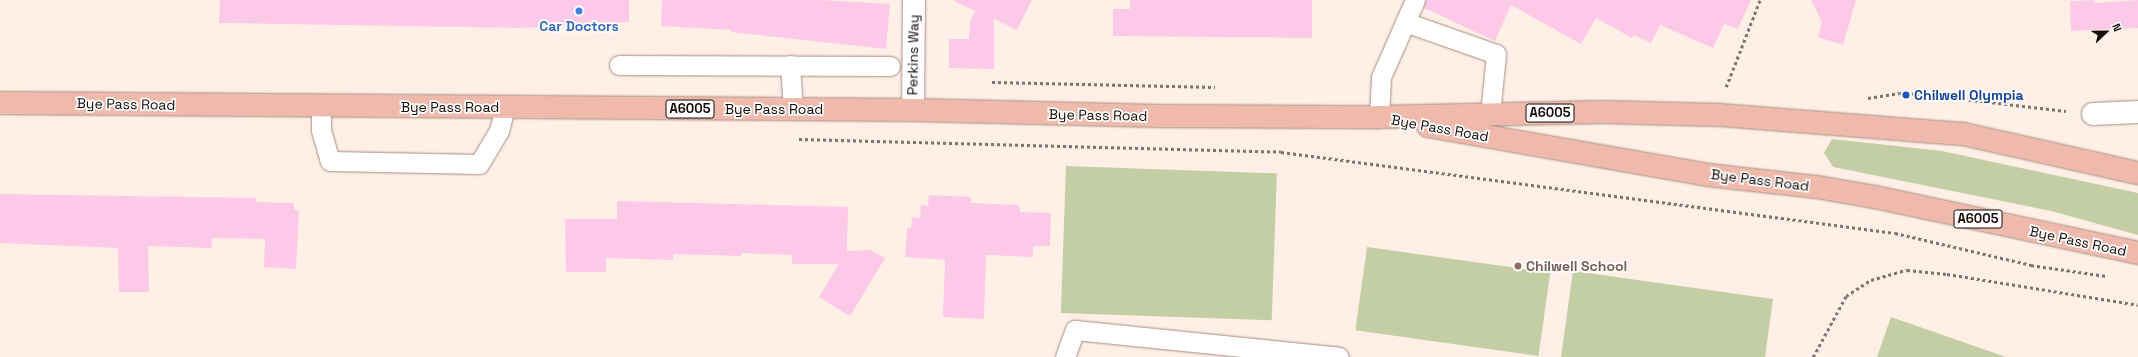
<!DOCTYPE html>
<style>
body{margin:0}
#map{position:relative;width:2138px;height:357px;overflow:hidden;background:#ffefe6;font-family:"Space Grotesk",sans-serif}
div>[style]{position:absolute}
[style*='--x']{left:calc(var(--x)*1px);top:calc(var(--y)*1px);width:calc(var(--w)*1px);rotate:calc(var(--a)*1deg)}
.green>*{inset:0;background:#c3cea5;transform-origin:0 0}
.building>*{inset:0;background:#fccae8}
.path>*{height:2.5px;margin-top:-1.25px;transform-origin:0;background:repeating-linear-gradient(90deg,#7f736d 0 3px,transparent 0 6px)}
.roads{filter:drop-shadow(0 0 1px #a58d80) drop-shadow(0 0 1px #a58d80)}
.lane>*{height:19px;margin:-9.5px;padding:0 9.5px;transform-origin:9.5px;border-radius:9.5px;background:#fff}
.street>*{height:22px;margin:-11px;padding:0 11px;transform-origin:11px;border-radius:11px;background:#fff}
.primary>*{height:22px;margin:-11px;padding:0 11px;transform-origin:11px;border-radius:11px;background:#efbaab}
.dots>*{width:11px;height:11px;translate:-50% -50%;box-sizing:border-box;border:2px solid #fff;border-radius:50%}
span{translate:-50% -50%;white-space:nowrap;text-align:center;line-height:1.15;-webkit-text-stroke:3.5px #fff;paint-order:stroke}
.shield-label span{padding:1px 3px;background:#fff;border:1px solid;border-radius:3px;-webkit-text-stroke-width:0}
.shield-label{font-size:13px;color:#120a06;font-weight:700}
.shop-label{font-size:14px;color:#366cbe;font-weight:700}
.street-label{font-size:14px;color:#120a06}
.transit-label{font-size:14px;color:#164399;font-weight:700}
.left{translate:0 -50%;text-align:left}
.education-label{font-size:14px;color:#785e54;font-weight:700}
.north{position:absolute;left:2086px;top:12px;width:40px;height:40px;-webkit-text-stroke:3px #fff;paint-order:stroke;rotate:68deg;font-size:11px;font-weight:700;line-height:16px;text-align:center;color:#120a06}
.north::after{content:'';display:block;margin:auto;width:14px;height:18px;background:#120a06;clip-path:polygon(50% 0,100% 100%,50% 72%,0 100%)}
</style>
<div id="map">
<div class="green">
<div style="clip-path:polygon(1832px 139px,1942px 151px,2138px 193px,2138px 235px,2051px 211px,1833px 167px,1824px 153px)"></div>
<div style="left:1066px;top:166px;width:211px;height:147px;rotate:2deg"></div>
<div style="left:1367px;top:247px;width:185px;height:84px;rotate:8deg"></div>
<div style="clip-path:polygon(1573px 271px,1773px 299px,1765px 357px,1561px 357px)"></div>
<div style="clip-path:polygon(1891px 317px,2006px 357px,1877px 357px)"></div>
</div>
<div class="building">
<div style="clip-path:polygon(220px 0,629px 0,629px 22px,519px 28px,219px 23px)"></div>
<div style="clip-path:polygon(662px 0,822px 0,890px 4px,886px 49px,731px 32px,731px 30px,661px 26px)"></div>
<div style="clip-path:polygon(952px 0,1032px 0,1017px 30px,994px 19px,994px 69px,949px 68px,949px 39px,969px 39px,970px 22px,975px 11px)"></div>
<div style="clip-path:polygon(1130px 0,1312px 0,1312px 38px,1113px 36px,1113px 9px,1130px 9px)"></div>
<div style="clip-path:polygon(1426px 0,1751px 0,1738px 29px,1724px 24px,1713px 48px,1660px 25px,1651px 43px,1634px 35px,1632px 38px,1596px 18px,1581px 44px,1511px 5px,1495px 41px,1424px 8px)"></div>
<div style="clip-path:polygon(1811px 0,1856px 0,1843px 45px,1818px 37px,1822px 22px)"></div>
<div style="clip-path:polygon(2094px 0,2095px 3px,2138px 0,2138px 28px,2071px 31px,2070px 1px)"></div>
<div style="clip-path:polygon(0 194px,256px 198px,256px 202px,294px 203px,294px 210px,299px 210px,296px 269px,264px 267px,265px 239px,212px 238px,211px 248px,148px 246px,149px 292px,119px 292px,118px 248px,0 243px)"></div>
<div style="clip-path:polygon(929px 195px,971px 197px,971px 203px,1019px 205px,1020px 212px,1051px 213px,1050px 246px,1033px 246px,1033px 257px,986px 255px,984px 319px,943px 317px,945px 260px,905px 257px,907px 228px,911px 228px,912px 217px,920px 218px,921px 205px,928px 206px)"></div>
<div style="clip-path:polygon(617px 201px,848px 207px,847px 251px,870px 250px,885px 258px,850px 316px,819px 297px,839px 264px,792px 264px,792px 255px,741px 253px,741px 256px,673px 254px,673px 260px,606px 258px,606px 272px,566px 272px,565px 219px,617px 219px)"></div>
</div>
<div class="path">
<div style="--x:992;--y:82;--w:223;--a:1.3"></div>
<div style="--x:1726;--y:87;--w:93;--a:-68.7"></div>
<div style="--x:1868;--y:98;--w:32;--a:-9"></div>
<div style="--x:1900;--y:93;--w:21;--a:3"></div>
<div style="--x:1921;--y:94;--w:146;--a:6.7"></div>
<div style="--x:799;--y:139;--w:482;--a:1.5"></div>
<div style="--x:1281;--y:152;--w:619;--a:7.52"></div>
<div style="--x:1895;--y:233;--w:140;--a:13.2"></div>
<div style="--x:2031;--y:265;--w:76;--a:8.3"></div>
<div style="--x:1813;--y:357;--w:69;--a:-61.6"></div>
<div style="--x:1846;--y:296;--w:30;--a:-33"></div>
<div style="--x:1871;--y:280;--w:37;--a:-16"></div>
<div style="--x:1907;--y:270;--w:40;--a:5.7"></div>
<div style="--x:1947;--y:274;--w:193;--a:9.2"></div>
</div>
<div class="roads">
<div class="lane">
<div style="--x:1405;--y:22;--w:96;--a:19.4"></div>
<div style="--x:1496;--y:54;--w:61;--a:95.6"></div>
<div style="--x:619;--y:65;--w:271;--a:0.2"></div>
<div style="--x:790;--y:65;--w:44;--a:86.1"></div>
<div style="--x:321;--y:106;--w:24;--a:90"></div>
<div style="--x:321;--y:130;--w:32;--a:74"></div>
<div style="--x:330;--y:161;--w:149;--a:1.2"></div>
<div style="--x:479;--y:164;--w:39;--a:-59"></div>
<div style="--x:499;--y:131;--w:25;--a:-76"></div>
<div style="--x:1379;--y:117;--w:40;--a:-87.1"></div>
<div style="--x:1381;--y:77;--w:84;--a:-66.2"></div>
<div style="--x:1065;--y:357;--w:29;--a:-70"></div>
<div style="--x:1075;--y:330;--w:265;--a:5.8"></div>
</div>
<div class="street">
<div style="--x:913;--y:110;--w:110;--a:-89.5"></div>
<div style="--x:2093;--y:114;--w:45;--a:-2.5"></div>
</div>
<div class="primary">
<div style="--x:0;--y:103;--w:913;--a:0.44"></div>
<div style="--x:913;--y:110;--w:247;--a:1.4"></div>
<div style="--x:1160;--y:116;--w:219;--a:0.3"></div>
<div style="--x:1379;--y:117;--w:224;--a:-1.3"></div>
<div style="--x:1603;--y:112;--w:117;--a:1.5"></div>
<div style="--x:1720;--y:115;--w:244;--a:4.5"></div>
<div style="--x:1963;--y:134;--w:179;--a:12.6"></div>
<div style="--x:1428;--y:126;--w:284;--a:9.9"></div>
<div style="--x:1708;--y:175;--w:110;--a:6.3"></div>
<div style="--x:1817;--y:187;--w:59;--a:9.8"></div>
<div style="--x:1875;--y:197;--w:269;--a:12"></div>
</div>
</div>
<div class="dots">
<div style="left:579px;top:11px;background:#3f7fe0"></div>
<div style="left:1906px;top:95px;background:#1a4fb4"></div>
<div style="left:1518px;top:266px;background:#8d6e63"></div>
</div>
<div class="shield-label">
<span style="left:690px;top:109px">A6005</span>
<span style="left:1550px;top:113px">A6005</span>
<span style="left:1978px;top:219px">A6005</span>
</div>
<div class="shop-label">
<span style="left:579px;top:26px">Car Doctors</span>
</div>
<div class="street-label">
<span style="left:913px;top:55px;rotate:-89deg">Perkins Way</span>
<span style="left:126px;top:104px;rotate:1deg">Bye Pass Road</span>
<span style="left:450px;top:107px">Bye Pass Road</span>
<span style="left:774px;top:109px">Bye Pass Road</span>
<span style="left:1098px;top:115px;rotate:1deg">Bye Pass Road</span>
<span style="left:1440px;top:128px;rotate:10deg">Bye Pass Road</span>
<span style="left:1760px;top:180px;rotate:7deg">Bye Pass Road</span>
<span style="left:2078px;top:241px;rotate:12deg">Bye Pass Road</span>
</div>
<div class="transit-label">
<span class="left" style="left:1914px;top:95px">Chilwell Olympia</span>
</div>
<div class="education-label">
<span class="left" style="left:1526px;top:266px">Chilwell School</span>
</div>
<div class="north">N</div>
</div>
